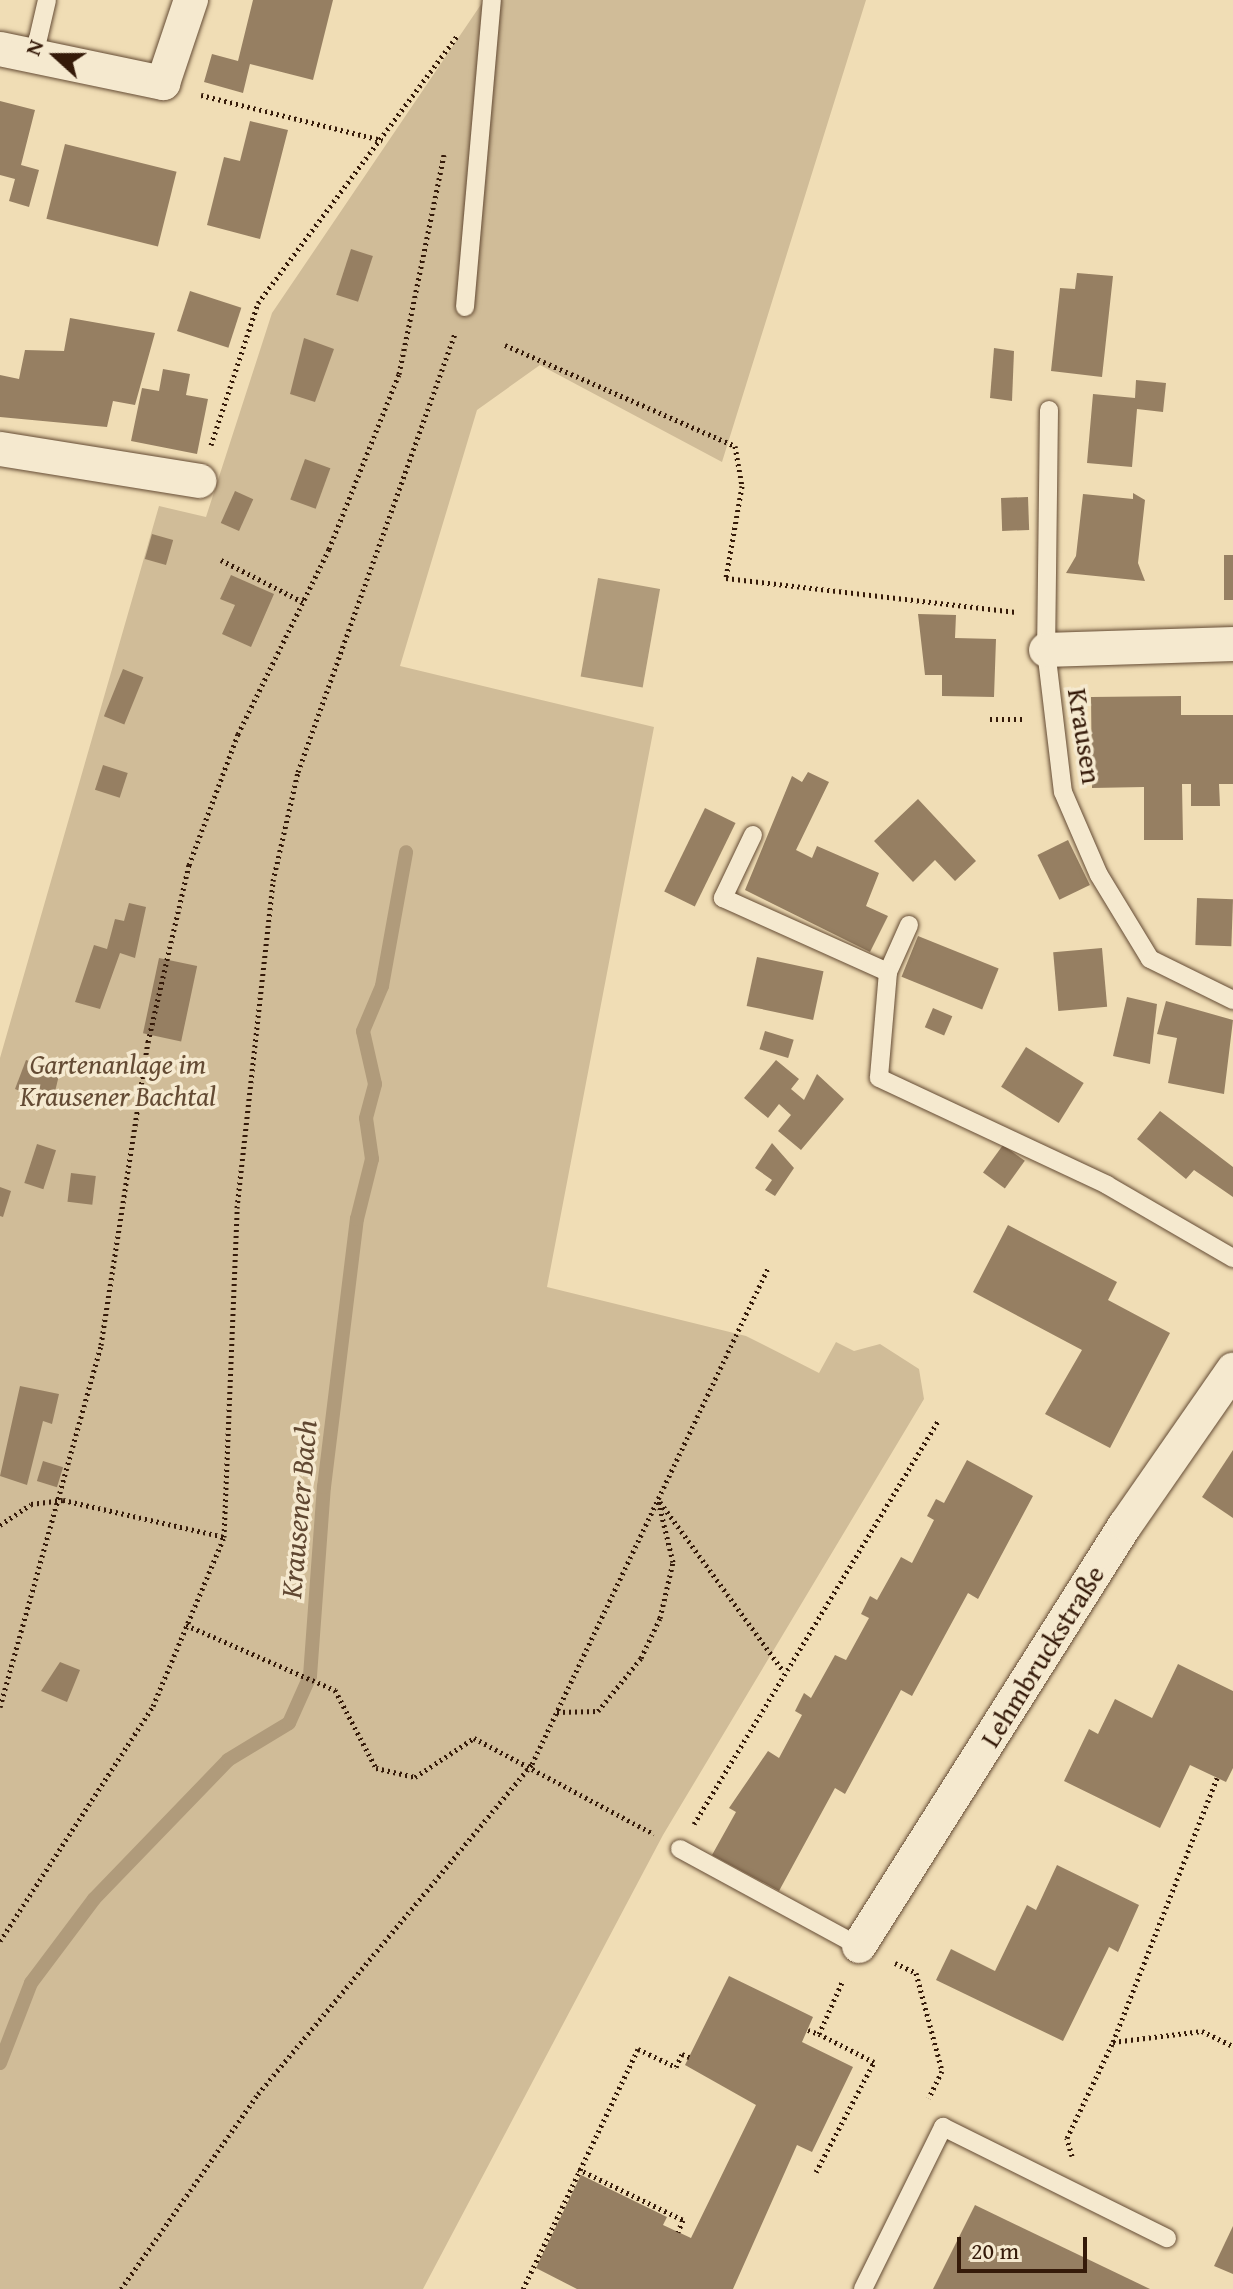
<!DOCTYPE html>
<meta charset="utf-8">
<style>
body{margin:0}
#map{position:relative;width:1233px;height:2289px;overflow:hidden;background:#f0ddb5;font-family:"Gentium Book Plus",serif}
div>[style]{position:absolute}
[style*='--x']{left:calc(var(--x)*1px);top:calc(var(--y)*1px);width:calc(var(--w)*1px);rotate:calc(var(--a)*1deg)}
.green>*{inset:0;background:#d0bc98}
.water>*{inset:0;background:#b09b7b;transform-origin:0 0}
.stream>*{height:14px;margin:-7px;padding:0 7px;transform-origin:7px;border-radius:7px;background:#b09b7b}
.building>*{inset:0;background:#967f62;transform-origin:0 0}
.path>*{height:5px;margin-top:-2.5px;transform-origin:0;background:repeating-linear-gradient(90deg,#351a09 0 2px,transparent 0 6px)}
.roads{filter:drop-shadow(0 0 2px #644b34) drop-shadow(0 0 2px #644b34)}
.service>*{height:18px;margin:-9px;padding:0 9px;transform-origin:9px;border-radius:9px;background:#f5e9cf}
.minor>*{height:34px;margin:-17px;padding:0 17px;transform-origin:17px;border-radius:17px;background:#f5e9cf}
span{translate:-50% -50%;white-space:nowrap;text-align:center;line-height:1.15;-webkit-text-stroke:7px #f5e9cf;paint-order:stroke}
.street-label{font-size:28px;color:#351a09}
.park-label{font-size:28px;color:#644b34;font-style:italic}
.water-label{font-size:30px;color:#604731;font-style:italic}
.north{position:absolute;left:16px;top:16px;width:80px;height:80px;-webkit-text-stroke:6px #f5e9cf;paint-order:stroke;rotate:291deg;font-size:22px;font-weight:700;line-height:32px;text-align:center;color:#351a09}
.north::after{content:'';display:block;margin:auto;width:28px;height:36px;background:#351a09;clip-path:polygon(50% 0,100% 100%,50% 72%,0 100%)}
.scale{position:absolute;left:957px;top:2237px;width:130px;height:36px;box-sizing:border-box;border:4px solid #351a09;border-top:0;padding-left:10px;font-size:24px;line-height:28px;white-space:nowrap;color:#351a09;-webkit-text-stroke:6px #f5e9cf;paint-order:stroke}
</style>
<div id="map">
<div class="green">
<div style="clip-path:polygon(484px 0,866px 0,722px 462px,540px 365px,477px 410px,400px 666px,654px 727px,547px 1287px,746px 1336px,819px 1373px,836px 1342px,854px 1351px,880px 1344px,919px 1369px,924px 1399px,663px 1835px,423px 2289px,0 2289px,0 1058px,159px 506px,206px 517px,272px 313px)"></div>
</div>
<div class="water">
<div style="left:598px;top:578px;width:63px;height:100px;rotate:10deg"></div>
</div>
<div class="stream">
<div style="--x:0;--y:2063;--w:86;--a:-68.8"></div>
<div style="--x:31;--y:1983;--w:105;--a:-53.1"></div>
<div style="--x:94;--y:1899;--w:193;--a:-46"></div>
<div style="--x:228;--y:1760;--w:71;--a:-31.2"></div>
<div style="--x:289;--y:1723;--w:51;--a:-65.9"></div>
<div style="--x:310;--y:1676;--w:190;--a:-85.8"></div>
<div style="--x:324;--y:1487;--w:270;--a:-83"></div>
<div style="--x:357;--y:1219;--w:62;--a:-76"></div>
<div style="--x:372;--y:1159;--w:41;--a:-98.3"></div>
<div style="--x:366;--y:1118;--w:35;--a:-75"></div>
<div style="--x:375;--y:1084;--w:54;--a:-102.8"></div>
<div style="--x:363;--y:1031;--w:49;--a:-67.1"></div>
<div style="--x:382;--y:986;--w:136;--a:-79.8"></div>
</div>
<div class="building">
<div style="clip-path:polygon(253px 0,333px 0,313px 80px,250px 64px,243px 93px,204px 82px,212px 54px,238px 61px)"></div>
<div style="clip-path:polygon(0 101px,35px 110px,21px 165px,39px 170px,29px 207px,9px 201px,15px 179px,0 175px)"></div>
<div style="clip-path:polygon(250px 121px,288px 130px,260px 239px,207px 225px,224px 157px,240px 161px)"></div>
<div style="left:65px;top:144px;width:115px;height:77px;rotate:14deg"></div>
<div style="left:351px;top:249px;width:23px;height:48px;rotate:18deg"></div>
<div style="clip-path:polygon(1077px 273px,1113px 276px,1102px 377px,1051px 371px,1060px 288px,1075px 289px)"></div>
<div style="left:190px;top:291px;width:54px;height:42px;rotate:18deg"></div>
<div style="clip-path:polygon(70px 318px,155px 333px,135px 405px,113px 401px,107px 427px,0 417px,0 375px,19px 379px,25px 350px,64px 351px)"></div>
<div style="clip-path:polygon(304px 338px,334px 349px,315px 402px,290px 394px)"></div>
<div style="clip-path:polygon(994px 348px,1014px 351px,1012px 401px,990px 398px)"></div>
<div style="clip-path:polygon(163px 369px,190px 374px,186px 395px,208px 399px,197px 454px,131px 441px,142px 388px,159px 391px)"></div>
<div style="clip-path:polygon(1136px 380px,1166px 383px,1163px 412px,1137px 409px,1132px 467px,1087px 463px,1093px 394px,1135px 398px)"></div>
<div style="left:305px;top:459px;width:27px;height:43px;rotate:20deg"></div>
<div style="left:235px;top:491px;width:20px;height:35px;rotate:24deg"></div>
<div style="clip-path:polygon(1133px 493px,1145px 500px,1138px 563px,1145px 581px,1066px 573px,1076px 556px,1083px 494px,1133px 499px)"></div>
<div style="left:1028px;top:497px;width:33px;height:27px;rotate:88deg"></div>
<div style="left:152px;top:534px;width:22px;height:26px;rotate:16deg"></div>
<div style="left:1224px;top:555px;width:9px;height:45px"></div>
<div style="clip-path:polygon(231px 575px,274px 594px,251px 647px,222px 634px,235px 605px,220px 599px)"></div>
<div style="clip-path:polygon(918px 614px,956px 615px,955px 638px,996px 639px,994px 697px,942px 696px,942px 675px,925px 675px)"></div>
<div style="left:123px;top:669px;width:22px;height:51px;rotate:22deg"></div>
<div style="clip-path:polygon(1181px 696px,1181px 715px,1233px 715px,1233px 784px,1219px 784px,1220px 806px,1191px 806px,1191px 784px,1182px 784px,1183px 840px,1144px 840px,1144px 787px,1092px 788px,1091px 697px)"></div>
<div style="left:103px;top:765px;width:26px;height:26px;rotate:18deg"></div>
<div style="clip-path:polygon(808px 772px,829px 782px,796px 850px,812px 858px,817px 846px,879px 873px,866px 906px,888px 916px,870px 952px,745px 890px,792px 776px,802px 782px)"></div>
<div style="clip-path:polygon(918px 799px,976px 861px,955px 881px,935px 860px,913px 882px,874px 841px)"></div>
<div style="left:705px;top:808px;width:34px;height:93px;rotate:26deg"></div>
<div style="left:1068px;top:840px;width:50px;height:34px;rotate:64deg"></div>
<div style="left:1197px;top:898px;width:36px;height:47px;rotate:2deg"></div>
<div style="clip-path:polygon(129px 903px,146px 907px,135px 958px,120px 953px,100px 1009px,75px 1002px,94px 945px,107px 949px,115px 919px,124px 921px)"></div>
<div style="left:918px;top:936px;width:87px;height:44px;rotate:22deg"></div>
<div style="left:1102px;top:948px;width:59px;height:49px;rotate:85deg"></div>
<div style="left:757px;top:957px;width:68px;height:50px;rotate:12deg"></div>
<div style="left:159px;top:958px;width:39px;height:77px;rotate:12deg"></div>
<div style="clip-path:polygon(1127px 997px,1157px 1004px,1150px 1064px,1113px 1056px)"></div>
<div style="clip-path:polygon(1166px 1001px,1233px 1020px,1224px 1094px,1168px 1083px,1177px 1038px,1157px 1034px)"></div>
<div style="left:933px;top:1008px;width:21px;height:21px;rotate:23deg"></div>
<div style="left:765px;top:1031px;width:30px;height:19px;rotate:17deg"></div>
<div style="left:1026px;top:1047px;width:68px;height:47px;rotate:32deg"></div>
<div style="clip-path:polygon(26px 1060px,60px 1071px,52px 1104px,15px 1089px)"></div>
<div style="clip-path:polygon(776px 1060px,799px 1079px,791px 1089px,804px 1100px,817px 1074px,844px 1099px,801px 1150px,778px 1131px,791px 1115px,779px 1104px,768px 1118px,744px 1098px)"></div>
<div style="clip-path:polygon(1160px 1111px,1233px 1167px,1233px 1197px,1194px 1170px,1186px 1179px,1137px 1139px)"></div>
<div style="clip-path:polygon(772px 1143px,794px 1168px,775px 1196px,765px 1190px,772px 1180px,755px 1168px)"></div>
<div style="left:37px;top:1144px;width:20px;height:41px;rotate:18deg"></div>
<div style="left:1003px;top:1145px;width:27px;height:34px;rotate:36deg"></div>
<div style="left:71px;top:1173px;width:25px;height:29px;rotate:7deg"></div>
<div style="clip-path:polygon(0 1187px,11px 1191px,3px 1217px,0 1216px)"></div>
<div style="clip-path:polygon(1008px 1225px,1117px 1282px,1108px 1300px,1170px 1333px,1110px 1448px,1045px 1414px,1082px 1350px,973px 1292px)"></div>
<div style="clip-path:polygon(20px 1386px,59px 1394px,52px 1424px,43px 1421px,27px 1485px,0 1476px)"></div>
<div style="clip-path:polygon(1233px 1450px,1233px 1518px,1202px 1497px)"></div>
<div style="clip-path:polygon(967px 1460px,1033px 1496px,978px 1599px,968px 1593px,912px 1696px,901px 1690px,845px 1794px,835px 1788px,779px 1891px,712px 1855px,736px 1812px,729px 1808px,768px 1751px,779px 1758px,802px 1715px,795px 1711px,804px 1693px,811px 1698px,835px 1655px,846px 1660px,869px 1618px,861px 1614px,870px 1596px,877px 1600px,901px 1557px,912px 1563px,934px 1520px,927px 1516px,936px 1499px,944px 1503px)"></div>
<div style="left:43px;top:1461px;width:21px;height:21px;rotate:17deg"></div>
<div style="clip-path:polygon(60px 1662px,80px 1670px,67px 1702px,41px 1691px)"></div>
<div style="clip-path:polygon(1178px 1664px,1233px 1691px,1233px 1768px,1226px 1782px,1190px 1765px,1160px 1828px,1064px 1781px,1089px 1729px,1098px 1734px,1115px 1699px,1152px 1718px)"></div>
<div style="clip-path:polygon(1057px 1865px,1139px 1905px,1118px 1952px,1109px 1947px,1063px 2041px,936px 1980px,951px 1949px,995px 1971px,1027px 1905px,1036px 1910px)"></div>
<div style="clip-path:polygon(729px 1976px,813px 2017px,802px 2042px,853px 2067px,812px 2152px,797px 2145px,733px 2289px,577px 2289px,536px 2268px,581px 2175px,667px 2217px,663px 2225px,691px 2238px,756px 2105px,685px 2065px)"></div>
<div style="clip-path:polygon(975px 2205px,1150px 2289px,933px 2289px)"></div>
<div style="clip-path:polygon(1233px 2226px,1233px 2274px,1214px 2266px)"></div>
</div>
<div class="path">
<div style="--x:201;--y:95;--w:187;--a:14"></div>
<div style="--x:505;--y:345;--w:251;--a:23.7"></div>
<div style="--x:735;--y:446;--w:41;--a:80.1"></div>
<div style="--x:742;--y:486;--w:93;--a:99.9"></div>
<div style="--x:726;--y:578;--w:292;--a:6.7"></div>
<div style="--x:211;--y:445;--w:150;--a:-71.7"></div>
<div style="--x:258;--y:303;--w:333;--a:-53.3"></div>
<div style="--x:221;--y:560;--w:92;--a:27.1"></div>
<div style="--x:990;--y:719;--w:35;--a:0"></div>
<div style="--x:660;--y:1502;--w:207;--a:53.9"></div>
<div style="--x:0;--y:1525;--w:37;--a:-34"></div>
<div style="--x:31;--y:1504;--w:32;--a:-7"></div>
<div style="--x:63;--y:1500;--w:165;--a:12.9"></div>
<div style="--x:186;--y:1625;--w:163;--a:23.6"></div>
<div style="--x:335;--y:1690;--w:88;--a:62.3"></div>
<div style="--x:376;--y:1768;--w:40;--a:13"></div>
<div style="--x:415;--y:1777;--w:71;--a:-33.5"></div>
<div style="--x:474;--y:1738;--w:204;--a:28.1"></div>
<div style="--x:0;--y:1707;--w:376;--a:-74.4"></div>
<div style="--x:101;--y:1345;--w:307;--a:-81.2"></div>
<div style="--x:148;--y:1042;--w:182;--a:-77"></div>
<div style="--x:189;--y:865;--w:140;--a:-69.5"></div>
<div style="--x:238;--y:734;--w:206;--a:-63.8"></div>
<div style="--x:329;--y:549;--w:188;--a:-68.2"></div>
<div style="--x:399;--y:374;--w:224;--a:-78.4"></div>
<div style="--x:557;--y:1712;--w:41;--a:-1.4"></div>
<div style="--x:598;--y:1711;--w:68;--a:-50.9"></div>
<div style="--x:641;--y:1658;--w:44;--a:-64.6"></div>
<div style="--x:660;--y:1618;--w:57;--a:-76.9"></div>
<div style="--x:673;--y:1562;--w:64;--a:-103.6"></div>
<div style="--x:694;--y:1824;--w:471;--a:-58.8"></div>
<div style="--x:0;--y:1941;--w:280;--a:-56.9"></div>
<div style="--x:153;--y:1706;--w:183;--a:-67.2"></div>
<div style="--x:224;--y:1537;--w:329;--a:-87.7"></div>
<div style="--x:237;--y:1208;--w:329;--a:-83.7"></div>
<div style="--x:273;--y:881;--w:112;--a:-77.1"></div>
<div style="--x:298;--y:772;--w:465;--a:-70.3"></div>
<div style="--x:895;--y:1963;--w:23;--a:25"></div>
<div style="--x:916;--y:1973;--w:101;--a:75.1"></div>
<div style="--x:942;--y:2071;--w:30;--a:116"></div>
<div style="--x:808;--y:2030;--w:12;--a:20"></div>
<div style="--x:1113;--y:2042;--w:284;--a:-68.5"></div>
<div style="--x:1072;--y:2156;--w:19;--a:-106"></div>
<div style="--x:1067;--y:2138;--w:106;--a:-64.4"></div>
<div style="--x:1113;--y:2042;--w:90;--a:-7"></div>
<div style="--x:1202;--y:2031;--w:34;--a:26"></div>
<div style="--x:578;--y:2169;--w:117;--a:25.9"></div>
<div style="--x:683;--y:2220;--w:13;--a:113"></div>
<div style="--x:816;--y:2172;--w:124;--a:-62.2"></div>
<div style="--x:874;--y:2062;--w:62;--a:-153"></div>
<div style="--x:819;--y:2034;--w:59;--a:-66"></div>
<div style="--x:121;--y:2289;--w:238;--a:-54.9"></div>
<div style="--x:258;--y:2094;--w:429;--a:-50.3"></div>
<div style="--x:532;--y:1764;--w:549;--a:-64.55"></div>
<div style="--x:523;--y:2289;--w:266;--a:-64.4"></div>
<div style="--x:638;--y:2049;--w:42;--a:25.3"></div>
<div style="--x:676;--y:2067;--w:14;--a:-65"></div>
<div style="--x:682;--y:2054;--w:8;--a:23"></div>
</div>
<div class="roads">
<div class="service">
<div style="--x:34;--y:56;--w:57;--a:-76.9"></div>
<div style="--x:465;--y:307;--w:308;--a:-85"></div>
<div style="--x:1049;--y:410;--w:240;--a:90.7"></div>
<div style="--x:1046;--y:650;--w:143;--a:83.2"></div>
<div style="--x:1063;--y:792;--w:90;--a:66.6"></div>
<div style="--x:1099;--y:875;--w:98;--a:58.7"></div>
<div style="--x:1150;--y:959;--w:93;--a:26.3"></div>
<div style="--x:753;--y:835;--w:70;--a:115.5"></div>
<div style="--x:723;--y:898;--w:181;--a:24.2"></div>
<div style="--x:909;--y:925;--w:51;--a:114.1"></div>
<div style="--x:888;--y:972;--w:106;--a:94.9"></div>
<div style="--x:879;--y:1078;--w:252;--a:25.1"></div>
<div style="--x:1107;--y:1185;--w:146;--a:30.1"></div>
<div style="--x:680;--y:1849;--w:204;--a:28.5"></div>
<div style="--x:863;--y:2289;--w:181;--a:-63.7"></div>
<div style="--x:943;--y:2127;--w:250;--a:26.4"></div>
</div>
<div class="minor">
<div style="--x:0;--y:49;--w:167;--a:11.8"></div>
<div style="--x:163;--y:83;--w:88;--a:-71.4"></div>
<div style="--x:0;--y:449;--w:202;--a:9.1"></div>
<div style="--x:1046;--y:650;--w:187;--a:-1.8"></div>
<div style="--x:859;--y:1946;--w:499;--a:-57.7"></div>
<div style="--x:1126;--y:1524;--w:188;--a:-55.2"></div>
</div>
</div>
<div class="street-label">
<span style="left:1085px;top:736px;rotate:81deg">Krausen</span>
<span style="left:1042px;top:1656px;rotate:-58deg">Lehmbruckstraße</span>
</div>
<div class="park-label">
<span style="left:118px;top:1080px">Gartenanlage im<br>Krausener Bachtal</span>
</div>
<div class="water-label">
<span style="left:298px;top:1509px;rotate:-85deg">Krausener Bach</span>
</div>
<div class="north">N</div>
<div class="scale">20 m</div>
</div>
